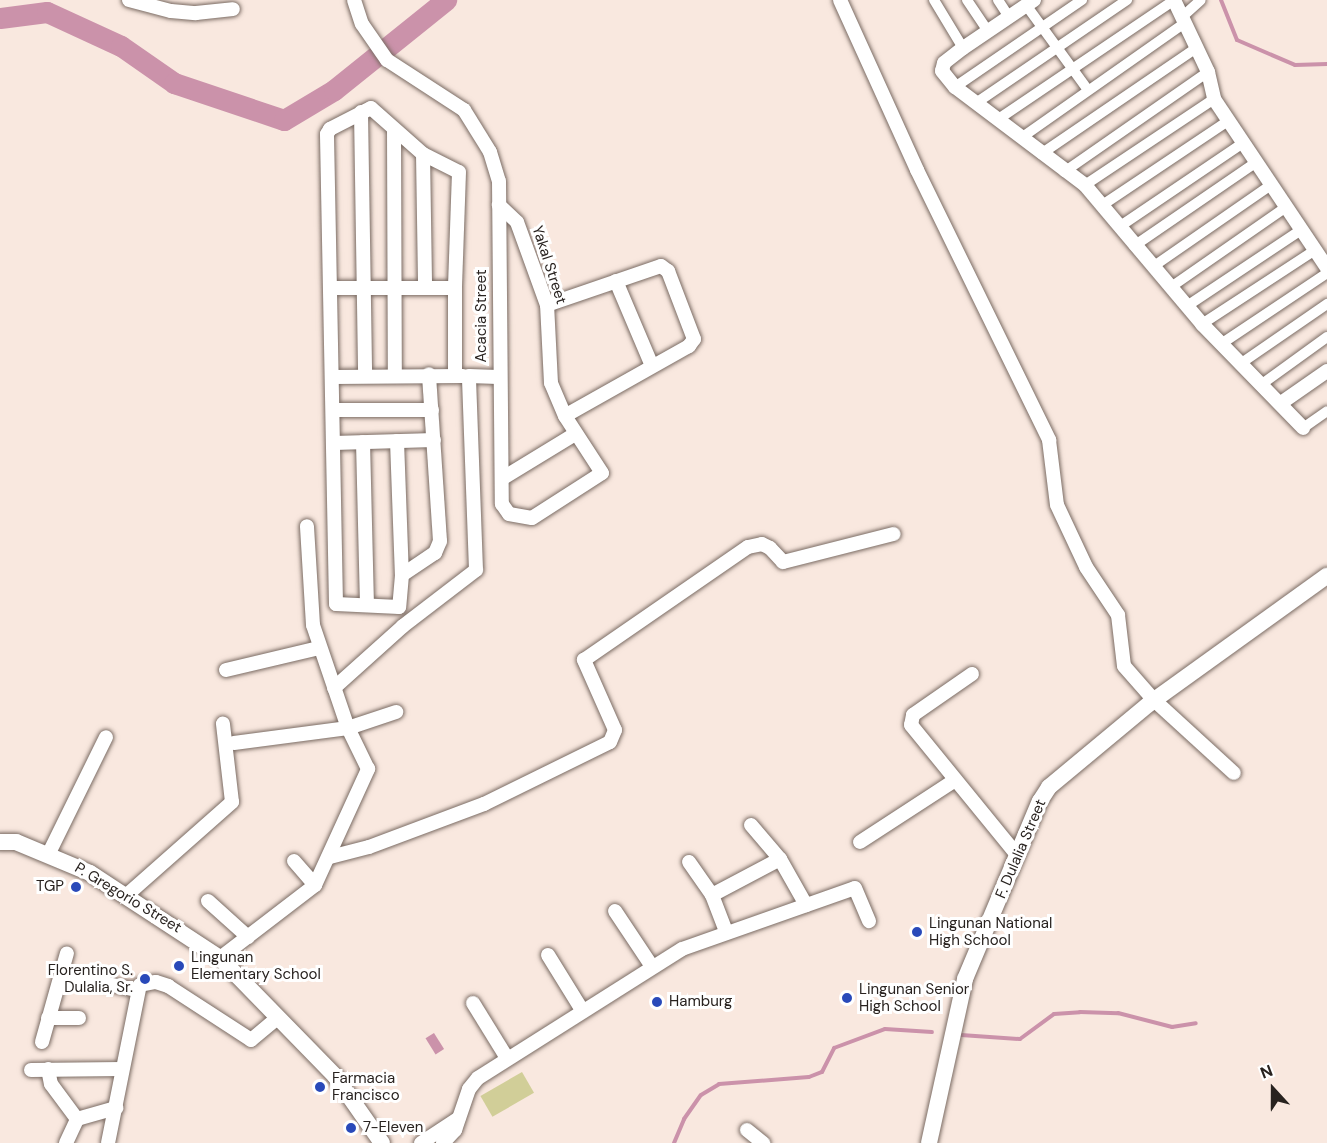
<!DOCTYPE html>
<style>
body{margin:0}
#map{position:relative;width:1327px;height:1143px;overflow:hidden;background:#f9e8df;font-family:"DM Sans",sans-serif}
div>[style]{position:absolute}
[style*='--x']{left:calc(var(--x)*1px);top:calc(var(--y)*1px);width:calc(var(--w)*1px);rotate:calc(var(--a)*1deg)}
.green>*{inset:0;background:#d1ce98;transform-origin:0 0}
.water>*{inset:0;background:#cb92aa;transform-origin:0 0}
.stream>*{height:4px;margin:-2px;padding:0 2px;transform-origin:2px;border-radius:2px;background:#cb92aa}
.river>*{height:21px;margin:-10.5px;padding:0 10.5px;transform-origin:10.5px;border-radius:10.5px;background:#cb92aa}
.roads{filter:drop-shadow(0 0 2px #7a6b63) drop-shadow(0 0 2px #7a6b63)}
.pedestrian>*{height:10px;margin:-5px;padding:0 5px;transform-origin:5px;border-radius:5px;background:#fff}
.minor>*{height:14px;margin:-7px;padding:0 7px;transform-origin:7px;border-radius:7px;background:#fff}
.tertiary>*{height:16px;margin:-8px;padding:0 8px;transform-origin:8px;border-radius:8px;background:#fff}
.dots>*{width:16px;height:16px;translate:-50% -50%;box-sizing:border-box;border:3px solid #fff;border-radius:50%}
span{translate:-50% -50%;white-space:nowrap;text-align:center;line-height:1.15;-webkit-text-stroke:6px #fff;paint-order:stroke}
.street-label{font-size:15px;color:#28221f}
.poi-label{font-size:15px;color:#28221f}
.right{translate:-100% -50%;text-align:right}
.left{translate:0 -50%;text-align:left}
.north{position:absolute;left:1243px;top:1059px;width:60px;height:60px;-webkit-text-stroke:4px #fff;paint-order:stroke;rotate:339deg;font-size:16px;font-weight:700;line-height:24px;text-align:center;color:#28221f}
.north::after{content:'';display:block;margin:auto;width:21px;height:27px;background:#28221f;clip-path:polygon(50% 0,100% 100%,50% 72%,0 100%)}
</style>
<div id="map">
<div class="green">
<div style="left:522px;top:1072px;width:24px;height:48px;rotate:60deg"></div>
</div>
<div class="water">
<div style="left:434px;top:1033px;width:19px;height:10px;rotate:58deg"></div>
</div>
<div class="stream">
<div style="--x:1221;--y:0;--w:43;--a:68.2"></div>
<div style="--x:1237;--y:40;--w:63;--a:23.3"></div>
<div style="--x:1295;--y:65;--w:32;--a:-2"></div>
<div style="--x:961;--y:1035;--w:59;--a:3.9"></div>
<div style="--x:1020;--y:1039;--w:42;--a:-36.3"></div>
<div style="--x:1054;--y:1014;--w:26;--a:-4"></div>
<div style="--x:1080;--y:1012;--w:38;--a:2"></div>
<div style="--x:1118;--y:1013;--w:56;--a:14.5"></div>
<div style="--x:1172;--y:1027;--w:24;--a:-9"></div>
<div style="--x:674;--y:1143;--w:26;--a:-67"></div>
<div style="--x:684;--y:1119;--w:29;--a:-55"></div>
<div style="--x:701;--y:1095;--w:21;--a:-31"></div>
<div style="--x:719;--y:1084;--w:90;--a:-4.4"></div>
<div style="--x:809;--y:1077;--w:14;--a:-21"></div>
<div style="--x:822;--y:1072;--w:27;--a:-63"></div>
<div style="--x:834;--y:1048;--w:54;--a:-20.4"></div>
<div style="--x:885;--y:1029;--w:47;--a:3.7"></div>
</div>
<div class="river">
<div style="--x:0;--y:18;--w:47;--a:-7.3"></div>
<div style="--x:47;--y:12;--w:81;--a:24.7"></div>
<div style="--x:121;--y:46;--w:65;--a:34.9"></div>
<div style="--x:174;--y:83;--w:116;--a:18.6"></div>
<div style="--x:284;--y:120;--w:58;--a:-31"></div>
<div style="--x:334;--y:90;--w:144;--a:-38.8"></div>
</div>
<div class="roads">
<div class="pedestrian">
<div style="--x:934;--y:0;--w:56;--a:58.9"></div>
<div style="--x:967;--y:0;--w:37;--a:56"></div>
<div style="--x:998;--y:0;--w:20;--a:57"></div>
<div style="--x:1026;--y:5;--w:105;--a:53.9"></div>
<div style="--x:1182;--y:17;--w:25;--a:-42"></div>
<div style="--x:955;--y:87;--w:154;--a:-34.4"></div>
<div style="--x:976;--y:103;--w:183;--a:-34.3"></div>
<div style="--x:997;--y:120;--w:214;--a:-34.1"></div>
<div style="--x:1021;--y:138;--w:197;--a:-35.1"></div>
<div style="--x:1041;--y:154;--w:186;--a:-34.3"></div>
<div style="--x:1064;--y:172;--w:175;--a:-34.8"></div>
<div style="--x:1085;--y:185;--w:155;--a:-33.7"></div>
<div style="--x:1101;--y:206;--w:153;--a:-33.8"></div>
<div style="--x:1119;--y:227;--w:150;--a:-34.1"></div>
<div style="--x:1134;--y:246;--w:147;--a:-34.4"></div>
<div style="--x:1154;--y:266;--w:142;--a:-34.7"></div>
<div style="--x:1171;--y:287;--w:140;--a:-34.8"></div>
<div style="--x:1187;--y:306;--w:137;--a:-33.7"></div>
<div style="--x:1202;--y:324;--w:135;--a:-33.2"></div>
<div style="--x:1221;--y:344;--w:128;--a:-33.8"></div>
<div style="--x:1240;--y:364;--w:106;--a:-34.6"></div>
<div style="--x:1262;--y:384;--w:80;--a:-35.9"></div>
<div style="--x:1303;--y:428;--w:29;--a:-35"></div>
</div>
<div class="minor">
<div style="--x:129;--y:0;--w:43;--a:14.7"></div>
<div style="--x:171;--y:11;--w:25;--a:5"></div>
<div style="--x:196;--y:13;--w:37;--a:-6"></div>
<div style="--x:354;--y:0;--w:25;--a:72"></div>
<div style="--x:362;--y:24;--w:44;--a:55.2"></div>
<div style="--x:387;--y:60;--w:92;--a:33"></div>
<div style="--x:464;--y:110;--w:49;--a:58.2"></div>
<div style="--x:490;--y:152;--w:30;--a:73"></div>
<div style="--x:499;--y:181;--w:323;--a:89.5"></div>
<div style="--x:502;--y:504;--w:12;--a:55"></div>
<div style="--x:509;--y:514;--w:23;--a:10"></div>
<div style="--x:532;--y:518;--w:83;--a:-32.7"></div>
<div style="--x:602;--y:473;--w:68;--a:-123"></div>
<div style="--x:565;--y:416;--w:36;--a:-113"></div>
<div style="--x:551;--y:383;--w:78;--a:-92.9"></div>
<div style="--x:547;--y:305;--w:88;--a:-109.9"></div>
<div style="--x:517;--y:222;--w:25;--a:-137"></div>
<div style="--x:840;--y:0;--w:187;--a:65.6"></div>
<div style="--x:917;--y:170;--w:301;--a:63.9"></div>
<div style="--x:1049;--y:440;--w:65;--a:83"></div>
<div style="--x:1057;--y:505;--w:68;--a:64.9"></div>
<div style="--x:1086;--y:567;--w:58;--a:56.3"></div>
<div style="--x:1118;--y:615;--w:51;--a:83.3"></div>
<div style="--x:1124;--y:666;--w:45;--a:48.6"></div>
<div style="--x:1154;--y:700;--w:108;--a:42.4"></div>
<div style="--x:1034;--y:0;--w:86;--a:145.9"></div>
<div style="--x:963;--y:48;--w:24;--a:142"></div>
<div style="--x:944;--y:63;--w:8;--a:104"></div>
<div style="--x:942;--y:71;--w:21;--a:51"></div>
<div style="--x:955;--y:87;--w:163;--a:37"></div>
<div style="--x:1085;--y:185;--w:182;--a:49.9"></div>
<div style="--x:1202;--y:324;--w:145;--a:45.8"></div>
<div style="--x:1174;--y:0;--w:80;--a:64.7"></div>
<div style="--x:1208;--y:72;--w:28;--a:77"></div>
<div style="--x:1214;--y:99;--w:203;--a:56.2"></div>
<div style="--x:361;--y:112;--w:264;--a:89.1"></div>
<div style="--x:394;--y:130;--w:244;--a:89.8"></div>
<div style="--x:423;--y:154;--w:133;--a:89.1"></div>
<div style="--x:616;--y:281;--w:92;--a:67"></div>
<div style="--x:330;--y:288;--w:125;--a:0"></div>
<div style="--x:455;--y:288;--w:87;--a:90"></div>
<div style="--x:547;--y:305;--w:120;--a:-18.9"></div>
<div style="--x:661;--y:266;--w:9;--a:36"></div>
<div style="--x:668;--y:271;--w:73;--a:69.1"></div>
<div style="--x:694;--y:339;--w:9;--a:126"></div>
<div style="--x:689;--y:346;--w:142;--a:150.6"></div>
<div style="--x:333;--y:377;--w:130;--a:-0.4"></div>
<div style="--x:1281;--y:403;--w:56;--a:-34.8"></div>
<div style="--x:333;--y:410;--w:99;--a:0"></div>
<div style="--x:397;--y:441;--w:134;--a:87.9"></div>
<div style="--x:402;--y:575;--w:32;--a:95"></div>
<div style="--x:399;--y:607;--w:63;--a:-177.3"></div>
<div style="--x:336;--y:604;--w:470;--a:-91.1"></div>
<div style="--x:327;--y:134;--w:6;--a:-59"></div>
<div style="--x:330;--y:129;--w:46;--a:-27.1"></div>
<div style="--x:371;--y:108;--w:69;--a:41.5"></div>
<div style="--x:423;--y:154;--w:40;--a:26.6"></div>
<div style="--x:459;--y:172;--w:116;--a:92"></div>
<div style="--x:363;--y:442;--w:163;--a:88.6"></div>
<div style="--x:334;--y:443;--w:100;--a:-1.7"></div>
<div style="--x:503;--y:478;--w:84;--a:-31.4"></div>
<div style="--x:402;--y:575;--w:40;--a:-34"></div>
<div style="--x:435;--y:553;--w:13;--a:-67"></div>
<div style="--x:440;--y:541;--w:167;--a:-93.8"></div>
<div style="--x:226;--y:670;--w:96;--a:-13.3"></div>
<div style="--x:972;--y:674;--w:72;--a:145.2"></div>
<div style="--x:913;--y:715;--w:10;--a:101"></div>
<div style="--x:911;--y:725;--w:168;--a:50.8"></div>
<div style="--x:334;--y:688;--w:93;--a:-41.9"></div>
<div style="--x:403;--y:626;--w:92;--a:-37.5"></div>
<div style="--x:476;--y:570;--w:194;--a:-92.1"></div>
<div style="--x:469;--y:376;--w:29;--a:2"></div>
<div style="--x:234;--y:743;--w:115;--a:-7.5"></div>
<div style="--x:348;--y:728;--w:51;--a:-18.4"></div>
<div style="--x:751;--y:825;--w:45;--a:49.5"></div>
<div style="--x:780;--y:859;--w:53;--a:60.5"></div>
<div style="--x:860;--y:842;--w:113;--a:-33.1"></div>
<div style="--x:49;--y:853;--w:129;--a:-63.8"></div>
<div style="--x:330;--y:857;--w:40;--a:-14.4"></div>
<div style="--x:369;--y:847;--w:123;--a:-20.5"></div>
<div style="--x:484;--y:804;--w:140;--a:-26.2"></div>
<div style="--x:610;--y:742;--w:13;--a:-67"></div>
<div style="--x:615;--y:730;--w:77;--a:-113.9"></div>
<div style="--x:584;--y:660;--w:199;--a:-34.6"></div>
<div style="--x:748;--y:547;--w:14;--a:-12"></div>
<div style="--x:762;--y:544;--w:9;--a:27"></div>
<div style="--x:770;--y:548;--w:19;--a:47"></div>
<div style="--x:783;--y:562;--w:114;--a:-14.2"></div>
<div style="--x:294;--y:861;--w:32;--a:49"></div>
<div style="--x:689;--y:862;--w:40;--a:55.1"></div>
<div style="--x:712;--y:895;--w:40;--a:69"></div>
<div style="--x:128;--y:894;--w:139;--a:-41.5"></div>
<div style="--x:232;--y:802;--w:79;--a:-96.6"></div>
<div style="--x:712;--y:895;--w:77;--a:-27.9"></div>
<div style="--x:208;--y:901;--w:54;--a:42"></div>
<div style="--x:615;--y:911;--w:65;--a:56.3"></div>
<div style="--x:548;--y:955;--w:65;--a:58.3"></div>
<div style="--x:220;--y:958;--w:120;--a:-37.5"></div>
<div style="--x:315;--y:885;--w:128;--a:-65.4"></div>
<div style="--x:368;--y:769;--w:46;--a:-116"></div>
<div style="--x:348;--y:728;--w:109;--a:-108.8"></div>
<div style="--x:313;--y:625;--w:99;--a:-93.5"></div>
<div style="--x:61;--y:974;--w:77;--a:12"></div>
<div style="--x:473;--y:1003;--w:65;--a:58.3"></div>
<div style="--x:48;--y:1018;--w:31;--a:0"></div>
<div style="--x:42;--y:1042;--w:92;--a:-74.3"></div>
<div style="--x:48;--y:1069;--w:15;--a:79"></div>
<div style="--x:51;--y:1084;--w:44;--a:53.4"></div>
<div style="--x:31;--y:1070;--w:91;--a:-0.6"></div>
<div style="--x:747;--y:1130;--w:21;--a:39"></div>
<div style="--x:66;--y:1143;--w:26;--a:-65"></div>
<div style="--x:77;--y:1119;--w:41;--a:-15.8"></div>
<div style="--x:108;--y:1143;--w:161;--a:-78.6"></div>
<div style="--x:140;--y:985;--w:16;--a:-11"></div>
<div style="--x:156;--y:982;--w:13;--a:18"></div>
<div style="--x:168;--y:986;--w:99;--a:33"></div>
<div style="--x:251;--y:1040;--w:33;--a:-40"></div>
<div style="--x:421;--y:1143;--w:45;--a:-33.3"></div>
<div style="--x:443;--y:1143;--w:18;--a:-47"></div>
<div style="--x:455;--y:1130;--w:43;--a:-71.1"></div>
<div style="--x:469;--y:1089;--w:14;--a:-51"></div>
<div style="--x:478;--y:1078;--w:241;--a:-32.3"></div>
<div style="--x:682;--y:949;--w:183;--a:-19.4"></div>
<div style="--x:855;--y:888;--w:36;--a:67"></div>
</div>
<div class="tertiary">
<div style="--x:0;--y:842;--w:16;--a:0"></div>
<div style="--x:16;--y:842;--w:80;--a:22.7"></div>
<div style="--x:90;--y:873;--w:155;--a:33.2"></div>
<div style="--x:220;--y:958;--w:165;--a:45.7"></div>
<div style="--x:335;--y:1076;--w:82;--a:55"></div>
<div style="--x:929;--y:1143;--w:168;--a:-77.6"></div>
<div style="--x:965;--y:979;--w:193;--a:-67.2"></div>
<div style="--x:1040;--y:801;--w:17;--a:-57"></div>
<div style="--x:1049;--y:787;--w:131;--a:-39.7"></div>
<div style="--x:1150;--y:703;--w:218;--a:-35.7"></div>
</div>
</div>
<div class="dots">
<div style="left:76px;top:887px;background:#2949b9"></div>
<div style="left:917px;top:932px;background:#2949b9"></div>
<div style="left:179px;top:966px;background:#2949b9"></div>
<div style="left:145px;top:979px;background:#2949b9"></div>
<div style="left:847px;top:998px;background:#2949b9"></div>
<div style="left:657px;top:1002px;background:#2949b9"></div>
<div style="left:320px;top:1087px;background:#2949b9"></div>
<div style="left:351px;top:1128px;background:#2949b9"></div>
</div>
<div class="street-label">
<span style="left:549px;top:265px;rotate:72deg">Yakal Street</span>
<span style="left:482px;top:316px;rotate:-90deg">Acacia Street</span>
<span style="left:1021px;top:849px;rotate:-67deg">F. Dulalia Street</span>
<span style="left:128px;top:898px;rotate:31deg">P. Gregorio Street</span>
</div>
<div class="poi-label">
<span class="right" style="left:64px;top:887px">TGP</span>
<span class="left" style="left:929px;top:932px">Lingunan National<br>High School</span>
<span class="left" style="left:191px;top:966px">Lingunan<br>Elementary School</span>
<span class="right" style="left:133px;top:979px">Florentino S.<br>Dulalia, Sr.</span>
<span class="left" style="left:859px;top:998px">Lingunan Senior<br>High School</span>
<span class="left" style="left:669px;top:1002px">Hamburg</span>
<span class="left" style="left:332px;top:1087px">Farmacia<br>Francisco</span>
<span class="left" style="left:363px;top:1128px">7-Eleven</span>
</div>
<div class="north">N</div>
</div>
